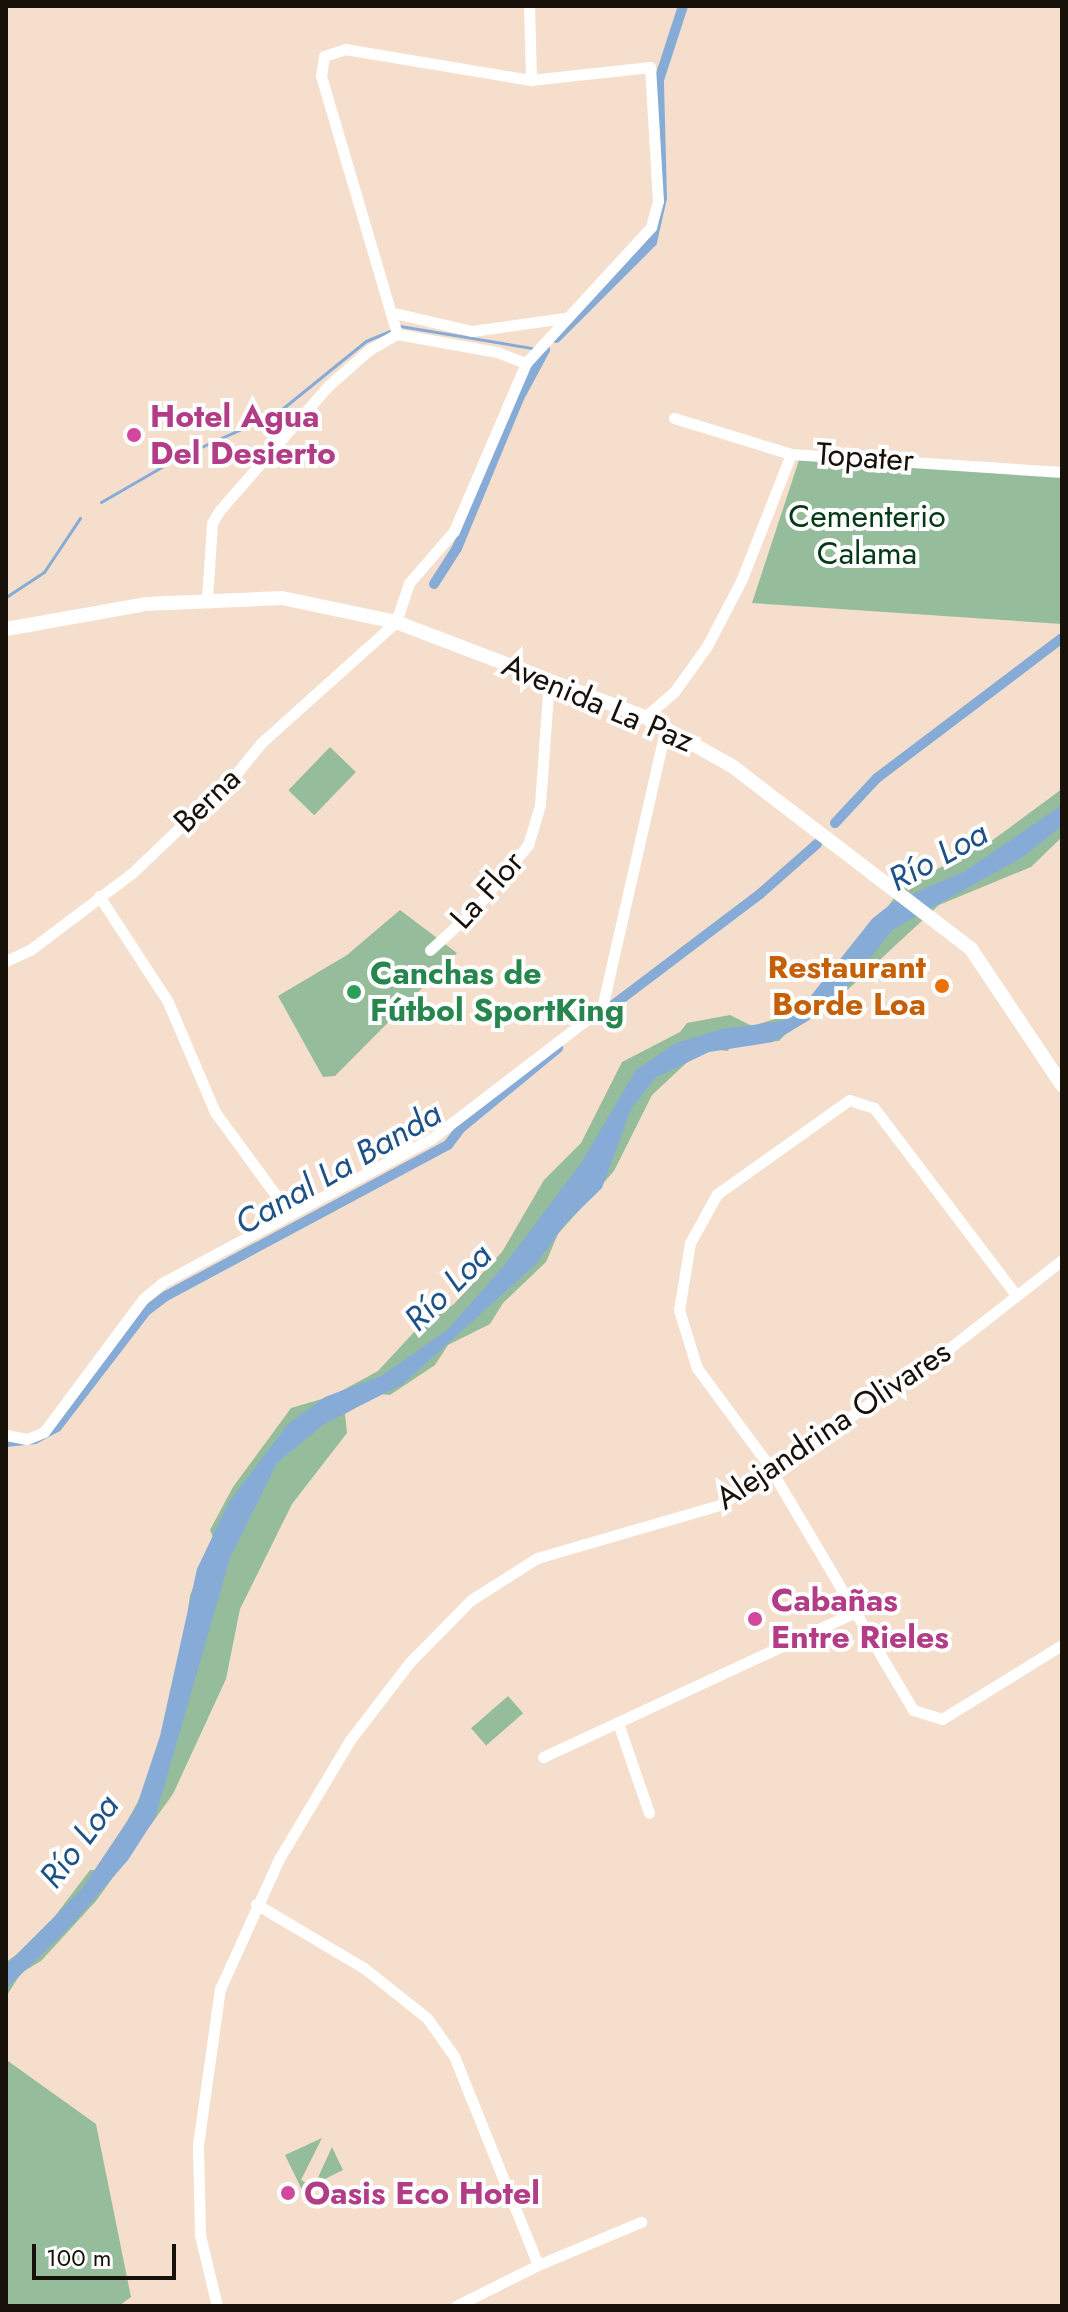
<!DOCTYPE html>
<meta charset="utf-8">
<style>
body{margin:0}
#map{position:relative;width:1068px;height:2312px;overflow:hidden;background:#f5dfcc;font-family:Jost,sans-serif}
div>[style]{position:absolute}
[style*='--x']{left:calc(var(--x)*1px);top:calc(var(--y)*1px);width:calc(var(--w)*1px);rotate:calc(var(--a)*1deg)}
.green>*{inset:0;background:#96bd9b;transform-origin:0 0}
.water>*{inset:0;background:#86abd6}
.stream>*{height:3px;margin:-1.5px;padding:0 1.5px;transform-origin:1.5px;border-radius:1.5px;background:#86abd6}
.canal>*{height:10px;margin:-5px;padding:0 5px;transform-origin:5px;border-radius:5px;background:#86abd6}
.minor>*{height:11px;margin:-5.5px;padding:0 5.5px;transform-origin:5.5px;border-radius:5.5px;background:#fff}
.major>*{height:14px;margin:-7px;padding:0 7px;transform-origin:7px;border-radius:7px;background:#fff}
.dots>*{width:22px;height:22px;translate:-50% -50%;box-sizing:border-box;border:4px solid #fff;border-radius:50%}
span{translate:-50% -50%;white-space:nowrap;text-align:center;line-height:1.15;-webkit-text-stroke:8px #fff;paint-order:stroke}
.hotel-label{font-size:32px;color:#b23c85;font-weight:700}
.left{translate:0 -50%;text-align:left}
.street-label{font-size:32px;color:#18110a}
.park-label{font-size:32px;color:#033914}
.food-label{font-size:32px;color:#c56008;font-weight:700}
.right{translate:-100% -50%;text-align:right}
.leisure-label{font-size:32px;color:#27864d;font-weight:700}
.water-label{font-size:34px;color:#1d5187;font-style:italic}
.frame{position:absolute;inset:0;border:8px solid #18110a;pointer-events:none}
.scale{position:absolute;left:32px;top:2244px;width:144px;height:36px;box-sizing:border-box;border:4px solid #18110a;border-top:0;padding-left:10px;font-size:24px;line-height:28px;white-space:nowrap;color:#18110a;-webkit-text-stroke:6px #fff;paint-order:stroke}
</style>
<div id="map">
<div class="green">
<div style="clip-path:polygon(801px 454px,1062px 477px,1062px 624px,752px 603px)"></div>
<div style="left:330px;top:747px;width:36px;height:60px;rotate:44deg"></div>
<div style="clip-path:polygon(1062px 789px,1062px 837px,1031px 867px,939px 905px,829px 1007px,794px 1025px,779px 1041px,732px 1043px,728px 1051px,711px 1049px,696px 1054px,652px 1095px,614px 1171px,558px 1234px,546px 1262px,503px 1303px,490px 1324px,448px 1345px,435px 1365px,390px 1395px,378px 1394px,345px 1414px,347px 1433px,292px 1504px,240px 1609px,226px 1679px,173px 1794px,96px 1901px,41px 1961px,21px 1973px,6px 1997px,6px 1962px,36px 1941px,90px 1870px,100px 1870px,171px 1742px,190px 1595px,214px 1540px,210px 1530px,233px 1487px,291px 1408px,332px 1396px,378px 1371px,415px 1331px,454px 1304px,502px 1252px,544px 1180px,581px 1143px,622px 1062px,680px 1032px,687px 1023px,730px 1015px,752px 1026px,816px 1006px,902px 887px,990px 842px)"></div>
<div style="clip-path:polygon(400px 910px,457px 953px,335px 1076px,323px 1077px,278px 996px,347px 955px)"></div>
<div style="left:508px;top:1696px;width:23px;height:49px;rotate:49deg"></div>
<div style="clip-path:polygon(8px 2061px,96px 2124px,131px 2297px,119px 2306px,6px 2306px)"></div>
<div style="clip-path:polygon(322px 2138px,301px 2180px,312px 2186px,302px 2190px,285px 2155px)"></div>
<div style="clip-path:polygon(332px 2147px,343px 2170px,315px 2184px)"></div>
</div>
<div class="water">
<div style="clip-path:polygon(1062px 805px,1062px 826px,1023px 857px,892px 930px,834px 1005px,773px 1042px,709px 1052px,655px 1078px,631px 1109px,602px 1188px,565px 1224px,536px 1264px,403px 1384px,324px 1424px,277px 1463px,230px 1558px,155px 1818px,128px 1860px,71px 1926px,6px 1989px,6px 1965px,81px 1890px,136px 1808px,160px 1736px,197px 1569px,229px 1502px,288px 1424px,325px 1397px,381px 1376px,447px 1330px,502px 1268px,581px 1163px,636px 1070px,676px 1043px,722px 1029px,782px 1021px,802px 1007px,872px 919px,892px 903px,965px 871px)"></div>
</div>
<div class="stream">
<div style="--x:400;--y:326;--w:134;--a:9.5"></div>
<div style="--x:101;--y:502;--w:90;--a:-30"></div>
<div style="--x:179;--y:457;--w:107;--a:-24.2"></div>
<div style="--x:277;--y:413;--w:114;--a:-39"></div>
<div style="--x:366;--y:341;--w:30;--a:-23"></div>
<div style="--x:6;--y:597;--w:45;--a:-33.3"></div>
<div style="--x:44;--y:572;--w:65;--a:-56.3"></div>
</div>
<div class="canal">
<div style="--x:556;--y:338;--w:136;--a:-45"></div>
<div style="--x:652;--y:242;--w:45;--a:-77.2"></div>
<div style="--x:662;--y:198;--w:118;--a:-91.5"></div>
<div style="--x:659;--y:80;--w:78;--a:-72"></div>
<div style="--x:434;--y:584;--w:43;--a:-57.4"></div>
<div style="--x:457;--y:548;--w:162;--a:-67.5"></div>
<div style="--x:519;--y:398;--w:55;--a:-61.6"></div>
<div style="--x:835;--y:823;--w:62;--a:-47"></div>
<div style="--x:877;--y:778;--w:232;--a:-37.1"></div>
<div style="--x:596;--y:1018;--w:206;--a:-37.1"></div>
<div style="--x:760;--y:894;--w:76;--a:-41.3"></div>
<div style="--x:6;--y:1442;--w:29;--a:-6"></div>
<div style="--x:35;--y:1439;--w:25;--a:-29"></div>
<div style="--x:57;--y:1427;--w:146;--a:-52.5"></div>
<div style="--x:146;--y:1311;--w:25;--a:-37"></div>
<div style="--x:166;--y:1296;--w:320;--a:-28.2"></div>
<div style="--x:448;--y:1145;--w:21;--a:-53"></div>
<div style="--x:461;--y:1128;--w:126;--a:-39.5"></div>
</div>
<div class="minor">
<div style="--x:394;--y:313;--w:80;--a:13"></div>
<div style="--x:472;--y:331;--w:93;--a:-8"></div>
<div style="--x:397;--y:334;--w:269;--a:-106.4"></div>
<div style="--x:321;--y:76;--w:20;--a:-81"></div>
<div style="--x:324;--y:56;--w:22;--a:-18"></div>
<div style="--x:345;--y:49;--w:189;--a:9.5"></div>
<div style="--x:674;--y:418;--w:122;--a:17.1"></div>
<div style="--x:791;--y:454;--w:272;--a:3.8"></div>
<div style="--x:207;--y:599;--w:76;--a:-86.2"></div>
<div style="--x:212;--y:523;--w:14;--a:-60"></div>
<div style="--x:219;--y:511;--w:166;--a:-48.9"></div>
<div style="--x:328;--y:386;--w:55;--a:-41.3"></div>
<div style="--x:369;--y:350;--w:32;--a:-30"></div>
<div style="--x:397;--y:334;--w:102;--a:10.2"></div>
<div style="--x:497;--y:352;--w:31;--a:21"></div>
<div style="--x:645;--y:717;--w:38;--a:-41"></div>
<div style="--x:674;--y:692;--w:57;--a:-54.3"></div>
<div style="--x:707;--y:646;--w:73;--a:-62.4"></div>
<div style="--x:741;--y:581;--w:136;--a:-68.5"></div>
<div style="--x:99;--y:896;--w:126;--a:56.9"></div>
<div style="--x:168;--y:1002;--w:120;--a:66.9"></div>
<div style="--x:215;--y:1112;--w:125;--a:53.8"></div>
<div style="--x:430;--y:950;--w:59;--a:-42.3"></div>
<div style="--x:474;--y:910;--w:85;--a:-50.3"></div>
<div style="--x:528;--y:845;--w:42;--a:-73.3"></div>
<div style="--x:540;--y:805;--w:125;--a:-85.9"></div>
<div style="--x:6;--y:961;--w:26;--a:-25"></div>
<div style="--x:30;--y:950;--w:128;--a:-37"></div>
<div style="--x:132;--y:873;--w:144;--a:-43.6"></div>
<div style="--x:236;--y:774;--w:40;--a:-51"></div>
<div style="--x:261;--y:743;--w:181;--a:-41.9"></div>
<div style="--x:396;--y:622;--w:41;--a:-71.6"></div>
<div style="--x:409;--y:583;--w:69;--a:-49.1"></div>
<div style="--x:454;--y:531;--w:183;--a:-66.8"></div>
<div style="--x:526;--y:363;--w:185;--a:-47.4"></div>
<div style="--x:651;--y:227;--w:27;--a:-75"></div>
<div style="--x:658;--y:201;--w:134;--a:-93.4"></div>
<div style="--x:650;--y:67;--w:120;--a:173.8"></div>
<div style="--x:531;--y:80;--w:74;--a:-91.5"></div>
<div style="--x:1016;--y:1295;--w:235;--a:-127.2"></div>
<div style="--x:874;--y:1108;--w:26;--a:-162"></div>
<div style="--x:849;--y:1100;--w:162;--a:144.5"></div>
<div style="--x:717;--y:1194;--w:56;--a:118.9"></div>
<div style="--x:690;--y:1243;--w:68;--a:99.3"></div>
<div style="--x:679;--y:1310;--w:61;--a:72.8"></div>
<div style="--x:697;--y:1368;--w:118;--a:53.6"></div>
<div style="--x:767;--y:1463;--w:287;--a:59.4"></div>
<div style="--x:913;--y:1710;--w:30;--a:17"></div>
<div style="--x:942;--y:1719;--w:141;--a:-31.7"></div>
<div style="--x:6;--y:1435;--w:21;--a:11"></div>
<div style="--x:27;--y:1439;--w:18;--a:-22"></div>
<div style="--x:44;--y:1432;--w:166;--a:-53.3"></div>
<div style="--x:143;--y:1299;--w:25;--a:-40"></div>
<div style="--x:162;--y:1283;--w:305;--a:-28.2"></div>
<div style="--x:431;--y:1139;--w:215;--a:-37.5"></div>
<div style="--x:602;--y:1008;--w:288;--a:-77.2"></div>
<div style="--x:618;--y:1723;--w:95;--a:71"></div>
<div style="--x:543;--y:1757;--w:344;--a:-24.9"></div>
<div style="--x:256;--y:1904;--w:126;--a:30.7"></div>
<div style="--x:364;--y:1968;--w:80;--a:38.4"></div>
<div style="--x:427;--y:2018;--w:47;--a:54.6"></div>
<div style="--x:454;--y:2056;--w:225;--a:68.1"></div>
<div style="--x:538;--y:2265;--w:112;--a:-22.7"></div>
<div style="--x:217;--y:2306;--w:73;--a:-103.5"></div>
<div style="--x:200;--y:2235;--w:90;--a:-91.3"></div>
<div style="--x:198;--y:2145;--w:158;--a:-82"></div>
<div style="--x:220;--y:1989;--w:143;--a:-65.6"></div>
<div style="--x:279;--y:1859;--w:139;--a:-59.2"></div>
<div style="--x:350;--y:1740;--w:97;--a:-52.5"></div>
<div style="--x:409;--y:1663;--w:88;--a:-45.5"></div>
<div style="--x:471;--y:1600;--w:78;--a:-32.5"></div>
<div style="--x:537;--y:1558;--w:191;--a:-16.2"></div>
<div style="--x:720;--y:1505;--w:262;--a:-34.1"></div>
<div style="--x:937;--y:1358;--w:159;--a:-38.1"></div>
<div style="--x:456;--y:2306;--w:92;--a:-26.6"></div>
</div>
<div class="major">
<div style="--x:6;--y:629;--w:142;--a:-10.1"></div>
<div style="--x:146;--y:604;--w:136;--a:-2.5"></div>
<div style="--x:282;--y:598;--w:116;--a:11.9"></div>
<div style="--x:396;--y:622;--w:267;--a:20.9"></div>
<div style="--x:645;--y:717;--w:100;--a:29.4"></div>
<div style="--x:732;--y:766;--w:301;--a:37.4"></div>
<div style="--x:971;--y:949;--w:164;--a:56.2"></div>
</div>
<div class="dots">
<div style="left:134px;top:435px;background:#d1479c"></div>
<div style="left:942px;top:986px;background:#e8710a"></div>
<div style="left:354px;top:992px;background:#2e9e5b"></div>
<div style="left:755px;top:1619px;background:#d1479c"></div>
<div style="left:288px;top:2193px;background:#d1479c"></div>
</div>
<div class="hotel-label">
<span class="left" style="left:150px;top:435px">Hotel Agua<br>Del Desierto</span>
<span class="left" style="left:771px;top:1619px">Cabañas<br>Entre Rieles</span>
<span class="left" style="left:304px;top:2193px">Oasis Eco Hotel</span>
</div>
<div class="street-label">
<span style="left:865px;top:457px;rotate:4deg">Topater</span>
<span style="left:598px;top:703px;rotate:23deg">Avenida La Paz</span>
<span style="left:207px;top:800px;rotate:-44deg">Berna</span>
<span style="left:487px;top:890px;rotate:-48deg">La Flor</span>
<span style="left:833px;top:1425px;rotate:-34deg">Alejandrina Olivares</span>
</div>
<div class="park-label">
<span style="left:867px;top:535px">Cementerio<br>Calama</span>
</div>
<div class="food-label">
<span class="right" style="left:926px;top:986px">Restaurant<br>Borde Loa</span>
</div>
<div class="leisure-label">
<span class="left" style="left:370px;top:992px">Canchas de<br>Fútbol SportKing</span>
</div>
<div class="water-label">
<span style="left:938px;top:856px;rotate:-29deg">Río Loa</span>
<span style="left:338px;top:1168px;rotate:-30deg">Canal La Banda</span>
<span style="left:448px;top:1287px;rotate:-45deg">Río Loa</span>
<span style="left:79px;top:1841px;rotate:-53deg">Río Loa</span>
</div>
<div class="frame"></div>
<div class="scale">100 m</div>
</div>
